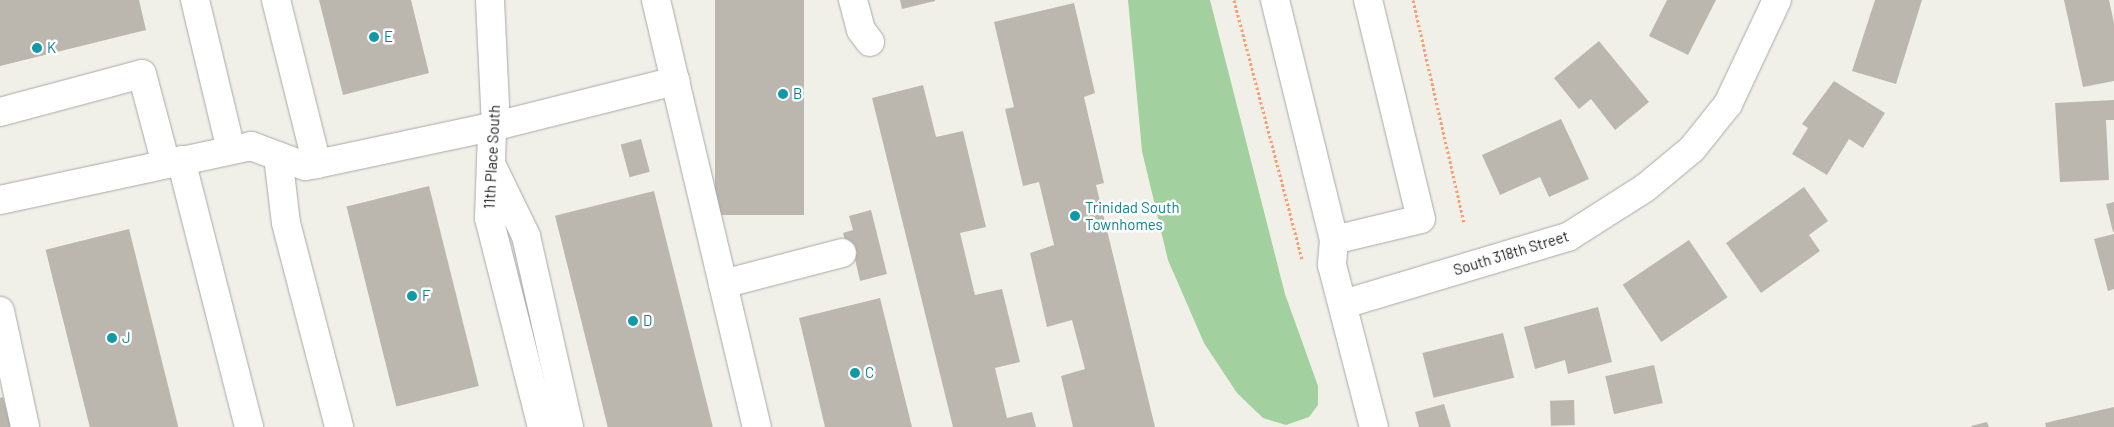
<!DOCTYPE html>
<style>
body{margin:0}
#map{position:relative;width:2114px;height:427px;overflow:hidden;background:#f1f0e8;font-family:Barlow,sans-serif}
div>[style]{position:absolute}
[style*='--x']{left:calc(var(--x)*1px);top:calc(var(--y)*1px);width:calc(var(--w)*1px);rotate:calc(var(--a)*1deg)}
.forest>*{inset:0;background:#a2d09e}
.building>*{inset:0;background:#bbb7ae;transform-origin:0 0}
.path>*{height:3px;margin-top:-1.5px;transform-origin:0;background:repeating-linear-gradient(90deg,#f89e73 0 2.5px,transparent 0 5px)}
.roads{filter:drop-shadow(0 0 1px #a8a8a8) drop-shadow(0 0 1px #a8a8a8)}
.minor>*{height:28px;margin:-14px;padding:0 14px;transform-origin:14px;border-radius:14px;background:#fff}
.dots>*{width:14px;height:14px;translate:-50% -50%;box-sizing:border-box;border:2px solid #fff;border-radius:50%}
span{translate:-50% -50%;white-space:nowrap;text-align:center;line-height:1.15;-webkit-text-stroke:5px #fff;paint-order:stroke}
.culture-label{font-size:15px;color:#0d838f}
.left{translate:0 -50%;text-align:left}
.street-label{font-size:15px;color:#212121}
</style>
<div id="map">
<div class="forest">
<div style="clip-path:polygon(1128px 0,1210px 0,1285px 294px,1318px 386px,1318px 405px,1309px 417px,1286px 425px,1263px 418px,1237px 393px,1204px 343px,1168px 260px,1142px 151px)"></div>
</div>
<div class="building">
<div style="clip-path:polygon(0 0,139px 0,146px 30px,0 66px)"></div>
<div style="clip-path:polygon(319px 0,411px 0,429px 73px,343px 95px)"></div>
<div style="left:715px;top:0;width:89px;height:215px"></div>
<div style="clip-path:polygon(900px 0,935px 0,935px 1px,902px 9px)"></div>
<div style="clip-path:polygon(1667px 0,1716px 0,1688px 55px,1649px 36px)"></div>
<div style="clip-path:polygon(1875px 0,1922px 0,1896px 84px,1852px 71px)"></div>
<div style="clip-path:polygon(2064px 0,2109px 0,2114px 23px,2114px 81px,2083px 87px)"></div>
<div style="clip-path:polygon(1074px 3px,1095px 93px,1084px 97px,1104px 183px,1096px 185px,1155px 427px,1073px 427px,1061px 376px,1085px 369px,1072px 320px,1047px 327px,1030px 253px,1054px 245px,1039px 182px,1023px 186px,1005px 109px,1014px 107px,994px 22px)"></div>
<div style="clip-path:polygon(1599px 41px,1649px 102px,1615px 130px,1591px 99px,1579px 109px,1554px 78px)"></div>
<div style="clip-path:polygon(1834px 81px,1885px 113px,1863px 148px,1849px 139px,1827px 175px,1792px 154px,1808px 128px,1802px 124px)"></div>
<div style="clip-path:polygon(923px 85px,936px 137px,963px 131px,986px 227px,960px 233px,975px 295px,1002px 289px,1020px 362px,995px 368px,1007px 418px,1032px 412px,1036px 427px,953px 427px,872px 98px)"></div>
<div style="clip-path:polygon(2114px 100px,2114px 120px,2106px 120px,2109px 180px,2060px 182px,2055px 103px)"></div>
<div style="clip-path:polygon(1561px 119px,1589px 179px,1549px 197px,1540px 177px,1500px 195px,1482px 155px)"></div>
<div style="left:641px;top:139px;width:34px;height:21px;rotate:75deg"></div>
<div style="left:429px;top:186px;width:206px;height:85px;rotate:76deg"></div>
<div style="clip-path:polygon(1804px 187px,1828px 221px,1809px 235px,1820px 251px,1761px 293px,1726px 243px)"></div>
<div style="left:654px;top:191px;width:243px;height:102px;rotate:76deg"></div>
<div style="clip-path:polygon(2114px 202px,2114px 232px,2113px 232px,2106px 204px)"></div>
<div style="clip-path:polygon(871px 210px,887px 274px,860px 281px,855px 259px,850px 260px,843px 233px,853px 230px,849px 216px)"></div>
<div style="left:129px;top:229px;width:204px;height:86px;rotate:76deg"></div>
<div style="clip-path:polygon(2114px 234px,2114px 289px,2108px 291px,2094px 239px)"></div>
<div style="left:1689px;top:240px;width:69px;height:80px;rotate:56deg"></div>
<div style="clip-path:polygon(880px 298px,912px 427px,825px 427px,799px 318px)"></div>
<div style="clip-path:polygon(1598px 307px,1612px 362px,1568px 374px,1565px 360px,1535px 369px,1524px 327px)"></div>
<div style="left:1503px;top:333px;width:46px;height:83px;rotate:76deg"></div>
<div style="left:1654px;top:365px;width:39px;height:50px;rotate:77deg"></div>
<div style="clip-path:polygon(3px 397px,11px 427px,0 427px,0 398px)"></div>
<div style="left:1574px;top:400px;width:25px;height:24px;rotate:88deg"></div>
<div style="clip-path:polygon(1444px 404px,1451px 427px,1419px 427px,1415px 412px)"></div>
<div style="clip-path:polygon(2114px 407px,2114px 427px,2046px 427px,2045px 423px)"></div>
<div style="clip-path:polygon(1987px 422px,1989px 427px,1972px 427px,1971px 426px)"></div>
</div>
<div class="path">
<div style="--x:1234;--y:0;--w:268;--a:75.3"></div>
<div style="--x:1413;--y:0;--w:229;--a:77.1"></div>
</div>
<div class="roads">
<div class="minor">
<div style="--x:195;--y:0;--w:154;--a:76.5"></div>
<div style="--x:276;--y:0;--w:169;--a:76"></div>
<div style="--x:490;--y:0;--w:126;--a:87.3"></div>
<div style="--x:496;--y:126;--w:7;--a:124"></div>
<div style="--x:492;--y:132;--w:86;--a:92"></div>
<div style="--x:489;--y:218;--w:216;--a:75.8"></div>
<div style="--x:656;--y:0;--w:83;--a:76.8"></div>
<div style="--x:853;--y:0;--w:31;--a:75"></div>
<div style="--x:861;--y:30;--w:15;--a:53"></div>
<div style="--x:1275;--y:0;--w:247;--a:76.2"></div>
<div style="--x:1334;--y:240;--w:89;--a:-13.6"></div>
<div style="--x:1421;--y:219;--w:225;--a:-103.6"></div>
<div style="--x:0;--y:112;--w:147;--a:-15"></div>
<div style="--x:142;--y:74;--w:93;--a:75.1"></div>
<div style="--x:278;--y:156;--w:67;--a:83.2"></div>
<div style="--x:286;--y:223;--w:211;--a:75.4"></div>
<div style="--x:181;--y:160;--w:276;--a:75.7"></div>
<div style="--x:493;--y:168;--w:76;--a:64.1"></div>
<div style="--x:526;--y:236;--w:196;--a:77.3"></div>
<div style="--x:0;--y:200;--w:257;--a:-12.1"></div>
<div style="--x:251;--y:146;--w:58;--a:20.3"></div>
<div style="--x:305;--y:166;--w:12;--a:-9"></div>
<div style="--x:317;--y:164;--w:183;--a:-12"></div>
<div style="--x:496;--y:126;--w:185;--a:-14.1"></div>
<div style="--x:675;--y:81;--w:356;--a:76.7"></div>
<div style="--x:1334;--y:240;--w:25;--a:95"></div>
<div style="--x:1332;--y:265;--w:167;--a:75.5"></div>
<div style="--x:723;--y:284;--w:123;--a:-14.6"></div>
<div style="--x:1344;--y:304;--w:234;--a:-16.7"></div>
<div style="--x:1568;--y:237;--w:91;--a:-32.5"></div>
<div style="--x:1645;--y:188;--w:61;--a:-39.7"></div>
<div style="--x:1692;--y:149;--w:58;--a:-51.3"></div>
<div style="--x:1728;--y:104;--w:115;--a:-64.8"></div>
<div style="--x:0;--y:311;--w:119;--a:77.8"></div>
</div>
</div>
<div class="dots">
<div style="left:374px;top:37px;background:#0f9aa8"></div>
<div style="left:37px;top:48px;background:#0f9aa8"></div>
<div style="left:783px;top:94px;background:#0f9aa8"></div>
<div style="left:1075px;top:216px;background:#0f9aa8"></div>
<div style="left:412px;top:296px;background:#0f9aa8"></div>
<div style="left:633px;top:321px;background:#0f9aa8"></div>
<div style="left:112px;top:338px;background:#0f9aa8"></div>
<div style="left:855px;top:373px;background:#0f9aa8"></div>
</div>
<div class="culture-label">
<span class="left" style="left:384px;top:37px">E</span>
<span class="left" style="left:47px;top:48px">K</span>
<span class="left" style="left:793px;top:94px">B</span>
<span class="left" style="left:1085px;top:216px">Trinidad South<br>Townhomes</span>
<span class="left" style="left:422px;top:296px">F</span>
<span class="left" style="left:643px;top:321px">D</span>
<span class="left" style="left:122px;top:338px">J</span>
<span class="left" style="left:865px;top:373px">C</span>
</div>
<div class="street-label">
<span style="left:492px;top:157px;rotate:-87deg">11th Place South</span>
<span style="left:1511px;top:253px;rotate:-17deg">South 318th Street</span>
</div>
</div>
